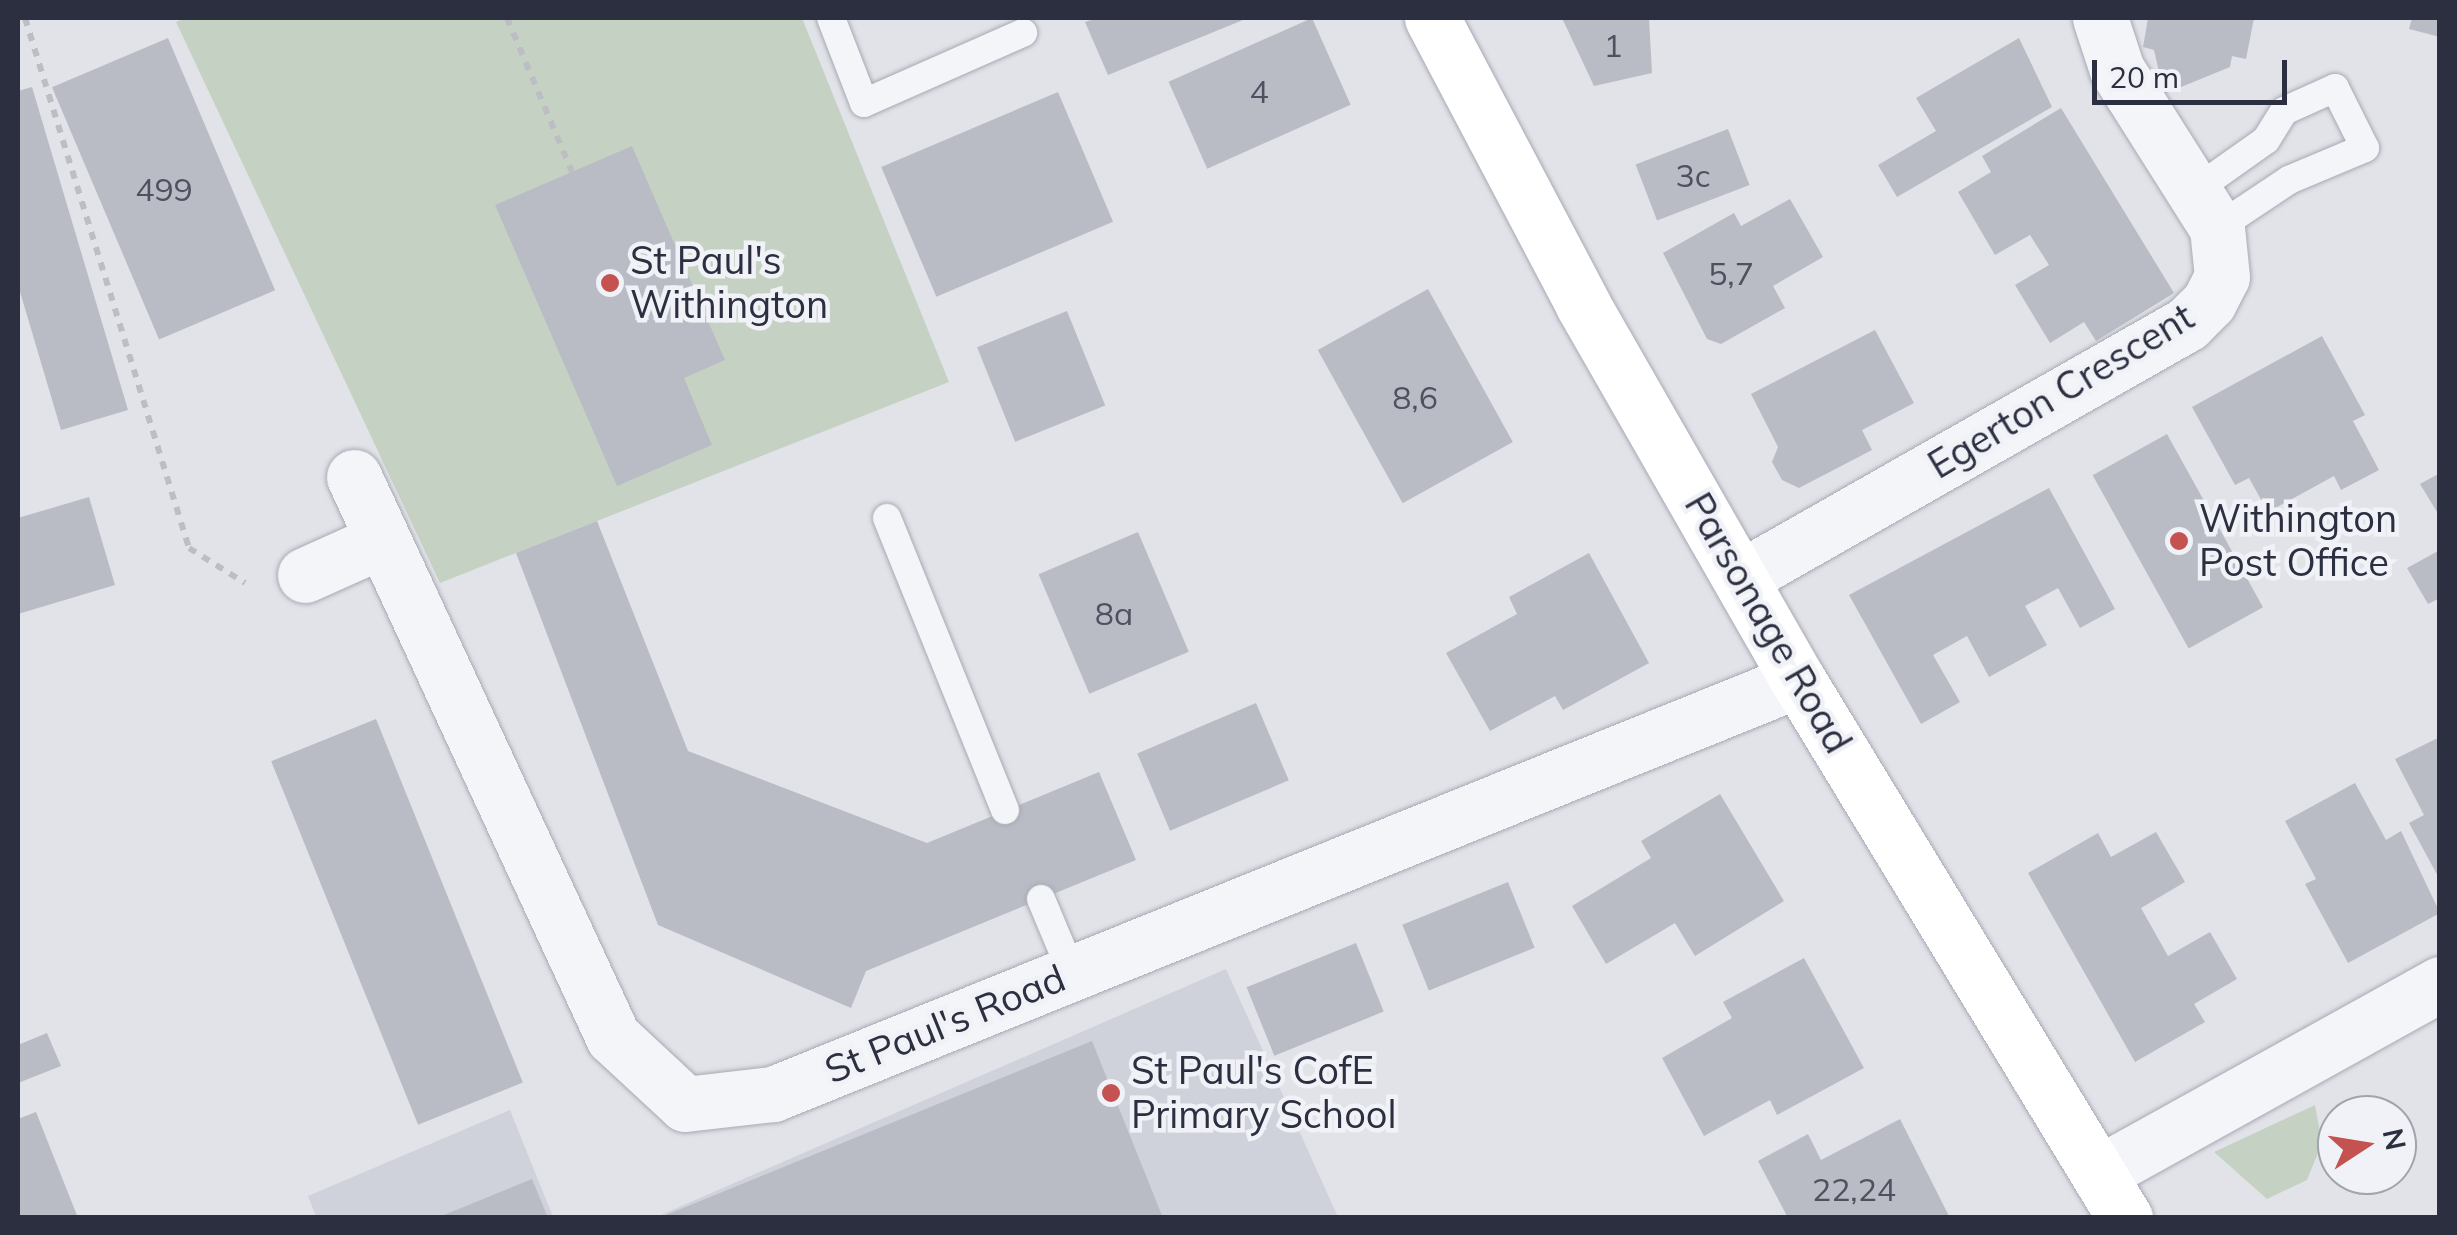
<!DOCTYPE html>
<style>
body{margin:0}
#map{position:relative;width:2457px;height:1235px;overflow:hidden;background:#e2e3e9;font-family:Mulish,sans-serif}
div>[style]{position:absolute}
[style*='--x']{left:calc(var(--x)*1px);top:calc(var(--y)*1px);width:calc(var(--w)*1px);rotate:calc(var(--a)*1deg)}
.built>*{inset:0;background:#d0d2db}
.green>*{inset:0;background:#c5d2c3}
.building>*{inset:0;background:#b9bcc5;transform-origin:0 0}
.path>*{height:6px;margin-top:-3px;transform-origin:0;background:repeating-linear-gradient(90deg,#bcbec4 0 8px,transparent 0 16px)}
.roads{filter:drop-shadow(0 0 2px #a7a9b3) drop-shadow(0 0 2px #a7a9b3)}
.lane>*{height:28px;margin:-14px;padding:0 14px;transform-origin:14px;border-radius:14px;background:#f4f5f8}
.street>*{height:55px;margin:-27.5px;padding:0 27.5px;transform-origin:27.5px;border-radius:27.5px;background:#f4f5f8}
.secondary>*{height:55px;margin:-27.5px;padding:0 27.5px;transform-origin:27.5px;border-radius:27.5px;background:#fff}
.dots>*{width:28px;height:28px;translate:-50% -50%;box-sizing:border-box;border:5px solid #f1f2f7;border-radius:50%}
span{translate:-50% -50%;white-space:nowrap;text-align:center;line-height:1.15;-webkit-text-stroke:9px #f1f2f7;paint-order:stroke}
.number-label{font-size:32px;color:#4e5260}
.number-label span{-webkit-text-stroke-width:0}
.poi-label{font-size:38px;color:#2b2f3f}
.left{translate:0 -50%;text-align:left}
.street-label{font-size:38px;color:#2b2f3f}
.frame{position:absolute;inset:0;border:20px solid #2b2f3f;pointer-events:none}
.north{position:absolute;left:2317px;top:1095px;width:100px;height:100px;box-sizing:border-box;background:#f1f2f7;border:2px solid #a2a4ad;border-radius:50%;rotate:78deg;font-size:28px;font-weight:700;line-height:40px;text-align:center;color:#2b2f3f}
.north::after{content:'';display:block;margin:auto;width:35px;height:45px;background:#c45251;clip-path:polygon(50% 0,100% 100%,50% 72%,0 100%)}
.scale{position:absolute;left:2092px;top:60px;width:195px;height:45px;box-sizing:border-box;border:5px solid #2b2f3f;border-top:0;padding-left:12px;font-size:30px;line-height:35px;white-space:nowrap;color:#2b2f3f;-webkit-text-stroke:8px #f1f2f7;paint-order:stroke}
</style>
<div id="map">
<div class="built">
<div style="clip-path:polygon(1226px 969px,1338px 1217px,654px 1218px)"></div>
<div style="clip-path:polygon(510px 1110px,553px 1217px,316px 1217px,308px 1196px)"></div>
</div>
<div class="green">
<div style="clip-path:polygon(186px 18px,802px 18px,949px 382px,440px 583px,176px 22px)"></div>
<div style="clip-path:polygon(2315px 1105px,2322px 1143px,2307px 1180px,2267px 1199px,2214px 1152px)"></div>
</div>
<div class="building">
<div style="clip-path:polygon(1097px 18px,1248px 18px,1108px 75px,1085px 22px)"></div>
<div style="left:1312px;top:18px;width:95px;height:157px;rotate:66deg"></div>
<div style="clip-path:polygon(1562px 18px,1649px 18px,1652px 73px,1594px 86px)"></div>
<div style="clip-path:polygon(2148px 18px,2254px 18px,2246px 59px,2232px 56px,2230px 67px,2164px 94px,2154px 50px,2143px 47px)"></div>
<div style="clip-path:polygon(2412px 18px,2440px 18px,2440px 37px,2409px 29px)"></div>
<div style="left:168px;top:38px;width:274px;height:126px;rotate:67deg"></div>
<div style="clip-path:polygon(2019px 38px,2052px 107px,1897px 197px,1878px 165px,1936px 131px,1916px 98px)"></div>
<div style="clip-path:polygon(32px 87px,128px 410px,61px 430px,18px 285px,18px 91px)"></div>
<div style="left:1058px;top:92px;width:141px;height:192px;rotate:67deg"></div>
<div style="clip-path:polygon(2061px 108px,2174px 293px,2096px 341px,2084px 322px,2050px 343px,2015px 285px,2049px 265px,2030px 235px,1995px 255px,1958px 192px,1991px 172px,1982px 156px)"></div>
<div style="left:1728px;top:129px;width:60px;height:99px;rotate:69deg"></div>
<div style="clip-path:polygon(632px 146px,725px 360px,684px 378px,712px 445px,617px 486px,495px 205px)"></div>
<div style="clip-path:polygon(1790px 199px,1823px 257px,1773px 286px,1785px 308px,1721px 344px,1707px 339px,1663px 253px,1734px 213px,1741px 226px)"></div>
<div style="left:1428px;top:289px;width:175px;height:126px;rotate:61deg"></div>
<div style="left:1067px;top:311px;width:102px;height:97px;rotate:68deg"></div>
<div style="clip-path:polygon(1875px 330px,1914px 403px,1862px 430px,1872px 450px,1799px 488px,1782px 480px,1772px 462px,1778px 447px,1751px 394px)"></div>
<div style="clip-path:polygon(2322px 336px,2365px 415px,2353px 421px,2379px 470px,2341px 490px,2334px 476px,2268px 512px,2249px 478px,2235px 485px,2192px 407px)"></div>
<div style="left:2167px;top:434px;width:198px;height:85px;rotate:61deg"></div>
<div style="clip-path:polygon(2440px 473px,2440px 517px,2420px 484px)"></div>
<div style="clip-path:polygon(2049px 488px,2115px 609px,2080px 628px,2058px 588px,2025px 606px,2047px 645px,1989px 677px,1967px 636px,1933px 655px,1960px 702px,1921px 724px,1849px 595px)"></div>
<div style="clip-path:polygon(89px 497px,115px 585px,18px 614px,18px 518px)"></div>
<div style="clip-path:polygon(597px 521px,688px 751px,927px 843px,1099px 772px,1136px 860px,866px 971px,851px 1008px,658px 925px,516px 553px)"></div>
<div style="left:1138px;top:532px;width:130px;height:108px;rotate:67deg"></div>
<div style="clip-path:polygon(2440px 550px,2440px 598px,2428px 604px,2407px 568px)"></div>
<div style="clip-path:polygon(1589px 553px,1649px 663px,1563px 710px,1555px 696px,1490px 731px,1446px 653px,1517px 614px,1509px 597px)"></div>
<div style="left:1256px;top:703px;width:84px;height:129px;rotate:67deg"></div>
<div style="left:376px;top:719px;width:392px;height:113px;rotate:68deg"></div>
<div style="clip-path:polygon(2440px 737px,2440px 880px,2409px 823px,2424px 815px,2395px 759px)"></div>
<div style="clip-path:polygon(2355px 783px,2386px 840px,2401px 831px,2440px 913px,2348px 963px,2305px 884px,2316px 879px,2285px 821px)"></div>
<div style="clip-path:polygon(1720px 794px,1784px 901px,1695px 956px,1675px 923px,1606px 964px,1572px 906px,1651px 858px,1641px 841px)"></div>
<div style="clip-path:polygon(2156px 832px,2185px 882px,2141px 908px,2168px 956px,2210px 932px,2237px 979px,2194px 1004px,2205px 1022px,2135px 1062px,2028px 873px,2098px 833px,2111px 857px)"></div>
<div style="left:1508px;top:882px;width:71px;height:114px;rotate:68deg"></div>
<div style="left:1356px;top:943px;width:74px;height:118px;rotate:68deg"></div>
<div style="clip-path:polygon(1804px 958px,1864px 1068px,1777px 1115px,1770px 1100px,1704px 1136px,1662px 1058px,1732px 1018px,1723px 1002px)"></div>
<div style="clip-path:polygon(47px 1033px,61px 1066px,18px 1083px,18px 1045px)"></div>
<div style="clip-path:polygon(1092px 1041px,1163px 1218px,661px 1218px,661px 1217px)"></div>
<div style="clip-path:polygon(36px 1112px,78px 1218px,18px 1218px,18px 1119px)"></div>
<div style="clip-path:polygon(1900px 1119px,1950px 1218px,1788px 1218px,1758px 1161px,1808px 1134px,1821px 1160px)"></div>
<div style="clip-path:polygon(532px 1179px,548px 1218px,439px 1218px,439px 1217px)"></div>
</div>
<div class="path">
<div style="--x:25;--y:18;--w:555;--a:72.81"></div>
<div style="--x:189;--y:548;--w:66;--a:32"></div>
<div style="--x:507;--y:18;--w:167;--a:67.1"></div>
</div>
<div class="roads">
<div class="lane">
<div style="--x:831;--y:18;--w:91;--a:68.8"></div>
<div style="--x:864;--y:103;--w:174;--a:-23.8"></div>
<div style="--x:2194;--y:191;--w:88;--a:-35.3"></div>
<div style="--x:2266;--y:140;--w:34;--a:-58"></div>
<div style="--x:2284;--y:111;--w:56;--a:-24.3"></div>
<div style="--x:2335;--y:88;--w:67;--a:63.4"></div>
<div style="--x:2365;--y:148;--w:82;--a:157.2"></div>
<div style="--x:2289;--y:180;--w:87;--a:146.3"></div>
<div style="--x:887;--y:518;--w:315;--a:68"></div>
<div style="--x:1041;--y:899;--w:80;--a:67.3"></div>
</div>
<div class="street">
<div style="--x:354;--y:477;--w:617;--a:65.18"></div>
<div style="--x:613;--y:1037;--w:98;--a:42.9"></div>
<div style="--x:685;--y:1104;--w:89;--a:-6.5"></div>
<div style="--x:773;--y:1094;--w:1105;--a:-21.99"></div>
<div style="--x:305;--y:575;--w:85;--a:-24.2"></div>
<div style="--x:1740;--y:578;--w:514;--a:-29.61"></div>
<div style="--x:2187;--y:324;--w:31;--a:-45"></div>
<div style="--x:2209;--y:302;--w:28;--a:-63"></div>
<div style="--x:2222;--y:277;--w:49;--a:-95.8"></div>
<div style="--x:2217;--y:228;--w:187;--a:-122.3"></div>
<div style="--x:2117;--y:70;--w:55;--a:-108.1"></div>
<div style="--x:2101;--y:1172;--w:388;--a:-29"></div>
</div>
<div class="secondary">
<div style="--x:1432;--y:18;--w:324;--a:62.2"></div>
<div style="--x:1583;--y:305;--w:432;--a:60.2"></div>
<div style="--x:1798;--y:680;--w:630;--a:58.71"></div>
</div>
</div>
<div class="dots">
<div style="left:610px;top:283px;background:#c45251"></div>
<div style="left:2179px;top:541px;background:#c45251"></div>
<div style="left:1111px;top:1093px;background:#c45251"></div>
</div>
<div class="number-label">
<span style="left:1613px;top:45px">1</span>
<span style="left:1259px;top:91px">4</span>
<span style="left:1693px;top:175px">3c</span>
<span style="left:164px;top:189px">499</span>
<span style="left:1731px;top:273px">5,7</span>
<span style="left:1415px;top:397px">8,6</span>
<span style="left:1114px;top:613px">8a</span>
<span style="left:1854px;top:1189px">22,24</span>
</div>
<div class="poi-label">
<span class="left" style="left:630px;top:283px">St Paul's<br>Withington</span>
<span class="left" style="left:2199px;top:541px">Withington<br>Post Office</span>
<span class="left" style="left:1131px;top:1093px">St Paul's CofE<br>Primary School</span>
</div>
<div class="street-label">
<span style="left:2061px;top:391px;rotate:-31deg">Egerton Crescent</span>
<span style="left:1768px;top:623px;rotate:60deg">Parsonage Road</span>
<span style="left:945px;top:1024px;rotate:-22deg">St Paul's Road</span>
</div>
<div class="frame"></div>
<div class="north">N</div>
<div class="scale">20 m</div>
</div>
